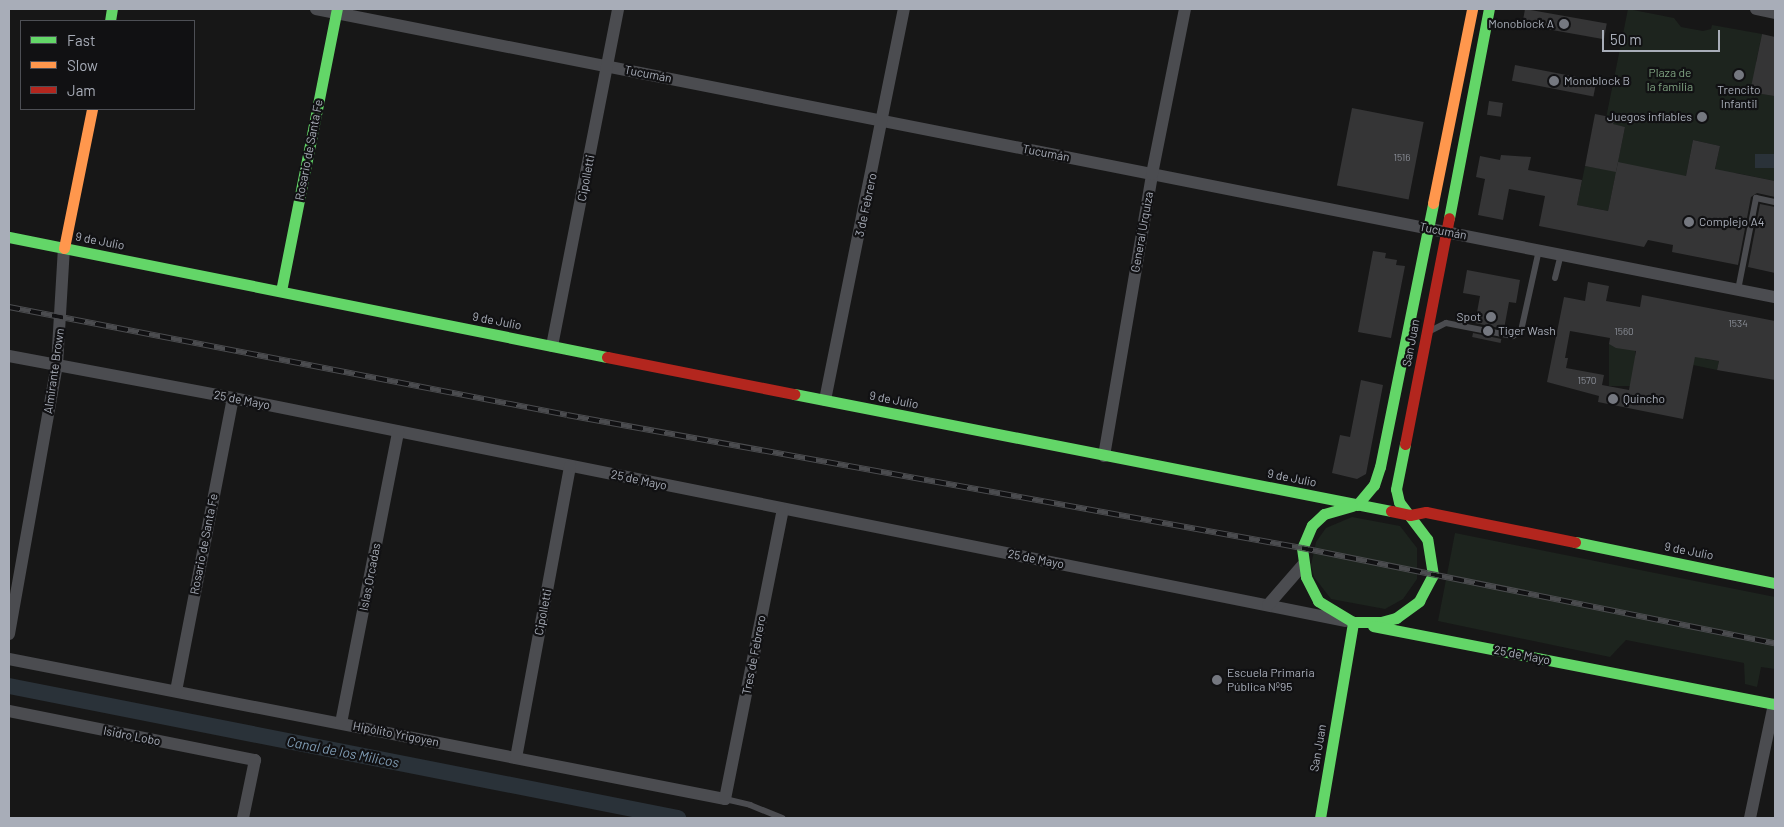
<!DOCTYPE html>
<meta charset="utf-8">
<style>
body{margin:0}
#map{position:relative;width:1784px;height:827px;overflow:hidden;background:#171717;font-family:Barlow,sans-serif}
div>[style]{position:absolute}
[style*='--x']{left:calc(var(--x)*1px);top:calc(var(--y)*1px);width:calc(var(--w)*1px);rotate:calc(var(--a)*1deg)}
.green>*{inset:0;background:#1d241e;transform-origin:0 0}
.water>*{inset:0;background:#2a3239;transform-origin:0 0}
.canal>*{height:16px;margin:-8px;padding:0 8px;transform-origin:8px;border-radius:8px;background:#2a3239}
.building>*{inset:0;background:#353536;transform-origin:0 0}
.lane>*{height:6px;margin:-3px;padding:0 3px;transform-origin:3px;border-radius:3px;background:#4b4c50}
.street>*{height:12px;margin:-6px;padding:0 6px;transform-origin:6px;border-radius:6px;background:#4b4c50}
.fast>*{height:11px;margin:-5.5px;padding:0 5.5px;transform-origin:5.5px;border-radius:5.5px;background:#63d668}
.slow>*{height:11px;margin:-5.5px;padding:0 5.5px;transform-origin:5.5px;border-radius:5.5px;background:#ff974d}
.jam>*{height:11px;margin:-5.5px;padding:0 5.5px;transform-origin:5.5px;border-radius:5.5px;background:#b3261e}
.rail>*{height:5.5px;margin-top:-2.75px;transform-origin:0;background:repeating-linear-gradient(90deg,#111113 0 11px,#4b4c4f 0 22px);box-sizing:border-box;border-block:1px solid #4b4c4f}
.dots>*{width:14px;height:14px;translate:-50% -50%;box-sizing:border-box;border:2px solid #111113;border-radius:50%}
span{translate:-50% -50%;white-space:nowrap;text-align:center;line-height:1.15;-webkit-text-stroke:4.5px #111113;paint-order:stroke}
.number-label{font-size:10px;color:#8b8f98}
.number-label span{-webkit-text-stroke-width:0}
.poi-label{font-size:12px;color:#a8adb8}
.right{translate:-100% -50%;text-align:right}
.left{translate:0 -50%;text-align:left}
.park-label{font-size:12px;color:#7fa381}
.street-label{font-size:12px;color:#a8adb8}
.water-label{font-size:14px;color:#7f9bb3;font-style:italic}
.frame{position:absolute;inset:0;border:10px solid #a8adb8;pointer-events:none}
.legend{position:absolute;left:20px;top:20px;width:175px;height:90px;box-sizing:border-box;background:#111113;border:1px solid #4d4f55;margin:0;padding:6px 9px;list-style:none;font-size:15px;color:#a8adb8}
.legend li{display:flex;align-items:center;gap:10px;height:25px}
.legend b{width:25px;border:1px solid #4d4f55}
.scale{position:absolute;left:1602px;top:30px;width:118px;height:22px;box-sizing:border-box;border:2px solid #a8adb8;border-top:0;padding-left:6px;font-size:15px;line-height:18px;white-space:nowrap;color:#a8adb8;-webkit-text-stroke:4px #111113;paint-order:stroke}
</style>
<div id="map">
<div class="green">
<div style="clip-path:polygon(evenodd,1628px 9px,1674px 18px,1681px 27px,1703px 31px,1711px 29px,1712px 25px,1762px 34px,1756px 62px,1775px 72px,1775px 181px,1736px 173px,1711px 189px,1720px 146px,1693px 140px,1686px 176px,1637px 181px,1615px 177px,1608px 211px,1577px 205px,1585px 166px,1616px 171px,1625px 127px,1605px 123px,1628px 9px,1764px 88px,1775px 90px,1774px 96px,1751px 92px,1764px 88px)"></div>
<div style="clip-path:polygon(1698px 341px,1705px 359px,1719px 361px,1717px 370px,1693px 365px)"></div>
<div style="left:1609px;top:344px;width:26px;height:42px"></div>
<div style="clip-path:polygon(1352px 517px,1400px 526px,1417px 548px,1417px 579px,1403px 599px,1385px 609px,1331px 599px,1314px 577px,1311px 565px,1316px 542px,1326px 528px)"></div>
<div style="clip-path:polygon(1455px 533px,1775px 597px,1775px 669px,1761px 667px,1757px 687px,1745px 684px,1744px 663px,1626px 640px,1610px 657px,1438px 621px)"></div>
</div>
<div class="water">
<div style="left:1775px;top:154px;width:14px;height:20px;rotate:90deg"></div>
</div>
<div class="canal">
<div style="--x:9;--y:686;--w:682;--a:11.16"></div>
</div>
<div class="building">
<div style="left:1525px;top:9px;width:83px;height:16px;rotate:10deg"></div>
<div style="clip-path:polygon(1762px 34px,1775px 37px,1774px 96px,1750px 92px)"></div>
<div style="left:1515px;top:65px;width:83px;height:16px;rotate:11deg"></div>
<div style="left:1489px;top:101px;width:14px;height:14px;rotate:8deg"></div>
<div style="left:1352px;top:108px;width:73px;height:79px;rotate:11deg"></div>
<div style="clip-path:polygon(1595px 114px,1615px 118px,1613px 124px,1625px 127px,1616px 172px,1585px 166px)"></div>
<div style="clip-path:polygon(1693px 140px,1720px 146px,1715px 169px,1775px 181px,1775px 197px,1757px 193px,1751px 197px,1738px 265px,1672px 252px,1673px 245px,1648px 240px,1644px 247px,1539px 226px,1545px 196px,1509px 189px,1503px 220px,1478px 215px,1485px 179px,1476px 177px,1480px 156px,1500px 160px,1501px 155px,1531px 157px,1528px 170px,1582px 180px,1577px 205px,1608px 211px,1618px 162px,1686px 176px)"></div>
<div style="clip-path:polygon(1760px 204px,1775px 207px,1775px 273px,1748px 267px)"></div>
<div style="clip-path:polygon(1373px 251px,1386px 253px,1385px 258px,1397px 260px,1396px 265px,1405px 266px,1391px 338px,1358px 332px)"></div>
<div style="clip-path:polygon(1467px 270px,1520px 280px,1516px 303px,1509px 302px,1504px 329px,1475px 323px,1480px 296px,1463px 293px)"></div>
<div style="clip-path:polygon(evenodd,1588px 282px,1609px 286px,1606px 301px,1640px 307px,1642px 295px,1775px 321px,1775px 380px,1717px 370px,1719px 361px,1695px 357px,1683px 419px,1598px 402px,1599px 396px,1547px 382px,1564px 297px,1585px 301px,1588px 282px,1570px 331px,1610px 338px,1609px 344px,1616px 348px,1636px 351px,1629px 390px,1602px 385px,1604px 375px,1566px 368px,1568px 358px,1565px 358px,1570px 331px)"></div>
<div style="left:1473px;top:333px;width:29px;height:4px;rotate:12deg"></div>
<div style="clip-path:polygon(1361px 380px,1383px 385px,1366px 474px,1357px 479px,1332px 473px,1340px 435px,1350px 437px)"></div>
</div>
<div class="lane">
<div style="--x:1555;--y:278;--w:25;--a:-76"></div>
<div style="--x:1738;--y:290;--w:94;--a:-78.9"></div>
<div style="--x:1756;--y:198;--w:19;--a:12"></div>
<div style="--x:1430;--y:331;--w:18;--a:-27"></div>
<div style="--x:1446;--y:323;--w:68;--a:11"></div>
<div style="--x:1513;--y:336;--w:9;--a:-32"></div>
<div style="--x:1521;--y:331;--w:83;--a:-77.5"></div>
<div style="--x:725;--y:799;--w:26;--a:13"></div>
<div style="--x:750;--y:805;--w:35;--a:22"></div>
</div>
<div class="street">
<div style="--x:316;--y:9;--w:1487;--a:11.17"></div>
<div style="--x:1756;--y:9;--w:19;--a:12"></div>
<div style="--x:552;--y:346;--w:343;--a:-78.9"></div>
<div style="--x:9;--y:356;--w:228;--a:10.6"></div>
<div style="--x:233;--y:398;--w:1134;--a:11.34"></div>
<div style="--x:825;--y:400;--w:399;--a:-78.6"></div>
<div style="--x:1104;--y:456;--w:286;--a:-80.3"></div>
<div style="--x:1152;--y:174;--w:168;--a:-78.7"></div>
<div style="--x:1268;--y:605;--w:52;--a:-48.9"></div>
<div style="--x:9;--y:634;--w:273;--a:-79.9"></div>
<div style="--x:57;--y:365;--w:117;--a:-86.6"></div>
<div style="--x:9;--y:659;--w:730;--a:11.06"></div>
<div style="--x:725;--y:799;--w:295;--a:-78.7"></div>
<div style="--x:176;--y:691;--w:298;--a:-79"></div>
<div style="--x:9;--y:711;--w:251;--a:11.3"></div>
<div style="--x:255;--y:760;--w:59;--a:101.7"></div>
<div style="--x:341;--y:723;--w:297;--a:-78.9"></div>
<div style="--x:516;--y:758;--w:297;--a:-79.5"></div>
<div style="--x:1750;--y:818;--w:116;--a:-78.1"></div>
</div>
<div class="fast">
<div style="--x:110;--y:21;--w:12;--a:-81"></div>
<div style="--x:1449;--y:218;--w:213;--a:-79.2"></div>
<div style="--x:9;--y:237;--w:610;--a:11.35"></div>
<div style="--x:281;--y:291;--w:288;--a:-78.8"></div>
<div style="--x:794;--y:394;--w:608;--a:11.09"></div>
<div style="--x:1357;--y:505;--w:26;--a:-50"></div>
<div style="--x:1374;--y:485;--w:19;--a:-72"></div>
<div style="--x:1380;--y:467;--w:269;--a:-78.6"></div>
<div style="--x:1352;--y:506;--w:29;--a:164"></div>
<div style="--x:1324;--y:514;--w:16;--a:137"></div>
<div style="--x:1312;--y:525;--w:25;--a:113"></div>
<div style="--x:1302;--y:548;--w:29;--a:82"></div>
<div style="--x:1306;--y:577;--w:27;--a:63"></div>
<div style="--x:1318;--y:601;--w:41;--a:31"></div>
<div style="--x:1353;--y:622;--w:28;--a:0"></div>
<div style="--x:1381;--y:622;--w:16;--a:-15"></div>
<div style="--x:1396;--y:618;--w:29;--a:-36"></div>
<div style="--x:1419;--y:601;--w:30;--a:-62"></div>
<div style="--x:1433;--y:575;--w:36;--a:-99"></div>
<div style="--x:1427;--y:539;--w:46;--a:-127.1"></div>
<div style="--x:1399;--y:502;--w:13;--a:-103"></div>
<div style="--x:1396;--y:489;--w:46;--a:-78.7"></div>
<div style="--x:1575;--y:542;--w:204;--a:11.6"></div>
<div style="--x:1373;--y:626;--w:409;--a:11"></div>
<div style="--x:1320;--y:818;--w:199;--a:-80.4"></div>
</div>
<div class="slow">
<div style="--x:1433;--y:203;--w:198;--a:-78.6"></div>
<div style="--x:64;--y:248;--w:142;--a:-78.6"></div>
</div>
<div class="jam">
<div style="--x:607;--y:357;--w:191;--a:11.2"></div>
<div style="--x:1405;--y:444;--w:230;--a:-79"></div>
<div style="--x:1391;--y:511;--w:19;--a:12"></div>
<div style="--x:1410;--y:515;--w:16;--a:-11"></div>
<div style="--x:1426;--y:512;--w:152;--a:11.4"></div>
</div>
<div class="rail">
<div style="--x:9;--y:307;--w:568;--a:10.95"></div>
<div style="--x:567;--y:415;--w:747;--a:10.26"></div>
<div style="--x:1302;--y:548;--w:482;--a:11.4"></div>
</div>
<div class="dots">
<div style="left:1564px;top:24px;background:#757880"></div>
<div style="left:1739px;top:75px;background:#757880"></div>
<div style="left:1554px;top:81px;background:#757880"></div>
<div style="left:1702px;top:117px;background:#757880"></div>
<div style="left:1689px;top:222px;background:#757880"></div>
<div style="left:1491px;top:317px;background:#757880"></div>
<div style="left:1488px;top:331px;background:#757880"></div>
<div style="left:1613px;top:399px;background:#757880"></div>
<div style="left:1217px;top:680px;background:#757880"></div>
</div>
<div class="number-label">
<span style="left:1402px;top:158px">1516</span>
<span style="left:1738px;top:324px">1534</span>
<span style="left:1624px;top:332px">1560</span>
<span style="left:1587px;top:381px">1570</span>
</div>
<div class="poi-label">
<span class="right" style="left:1554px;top:24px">Monoblock A</span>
<span class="left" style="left:1564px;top:81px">Monoblock B</span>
<span style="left:1739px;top:97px">Trencito<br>Infantil</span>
<span class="right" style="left:1692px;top:117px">Juegos inflables</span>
<span class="left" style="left:1699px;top:222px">Complejo A4</span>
<span class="right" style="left:1481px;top:317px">Spot</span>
<span class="left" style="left:1498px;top:331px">Tiger Wash</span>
<span class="left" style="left:1623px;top:399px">Quincho</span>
<span class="left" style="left:1227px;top:680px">Escuela Primaria<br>Pública Nº95</span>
</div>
<div class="park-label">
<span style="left:1670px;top:80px">Plaza de<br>la familia</span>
</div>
<div class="street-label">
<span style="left:648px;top:74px;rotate:11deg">Tucumán</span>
<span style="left:309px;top:150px;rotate:-79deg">Rosario de Santa Fe</span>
<span style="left:1046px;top:153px;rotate:11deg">Tucumán</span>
<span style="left:586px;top:178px;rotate:-79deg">Cipolletti</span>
<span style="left:866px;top:205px;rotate:-78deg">3 de Febrero</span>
<span style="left:1443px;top:231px;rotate:11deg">Tucumán</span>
<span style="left:1142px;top:232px;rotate:-80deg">General Urquiza</span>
<span style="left:100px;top:241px;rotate:11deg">9 de Julio</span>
<span style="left:497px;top:321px;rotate:11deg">9 de Julio</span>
<span style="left:1411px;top:343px;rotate:-79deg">San Juan</span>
<span style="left:54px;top:371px;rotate:-82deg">Almirante Brown</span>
<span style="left:242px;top:400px;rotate:11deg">25 de Mayo</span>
<span style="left:894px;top:400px;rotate:11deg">9 de Julio</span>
<span style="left:1292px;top:478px;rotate:11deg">9 de Julio</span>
<span style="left:639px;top:480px;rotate:12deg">25 de Mayo</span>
<span style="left:204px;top:544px;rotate:-79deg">Rosario de Santa Fe</span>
<span style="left:1689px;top:551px;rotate:11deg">9 de Julio</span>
<span style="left:1036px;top:559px;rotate:11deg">25 de Mayo</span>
<span style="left:370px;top:577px;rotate:-79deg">Islas Orcadas</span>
<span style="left:543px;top:612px;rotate:-79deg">Cipolletti</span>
<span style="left:754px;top:655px;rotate:-79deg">Tres de Febrero</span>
<span style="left:1522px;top:655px;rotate:11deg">25 de Mayo</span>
<span style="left:396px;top:734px;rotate:11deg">Hipólito Yrigoyen</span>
<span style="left:132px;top:736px;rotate:11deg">Isidro Lobo</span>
<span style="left:1318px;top:748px;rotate:-80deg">San Juan</span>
</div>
<div class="water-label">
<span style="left:343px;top:752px;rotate:11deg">Canal de los Milicos</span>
</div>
<div class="frame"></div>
<ul class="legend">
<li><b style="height:6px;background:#63d668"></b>Fast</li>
<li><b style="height:6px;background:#ff974d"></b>Slow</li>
<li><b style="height:6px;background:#b3261e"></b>Jam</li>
</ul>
<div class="scale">50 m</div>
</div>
